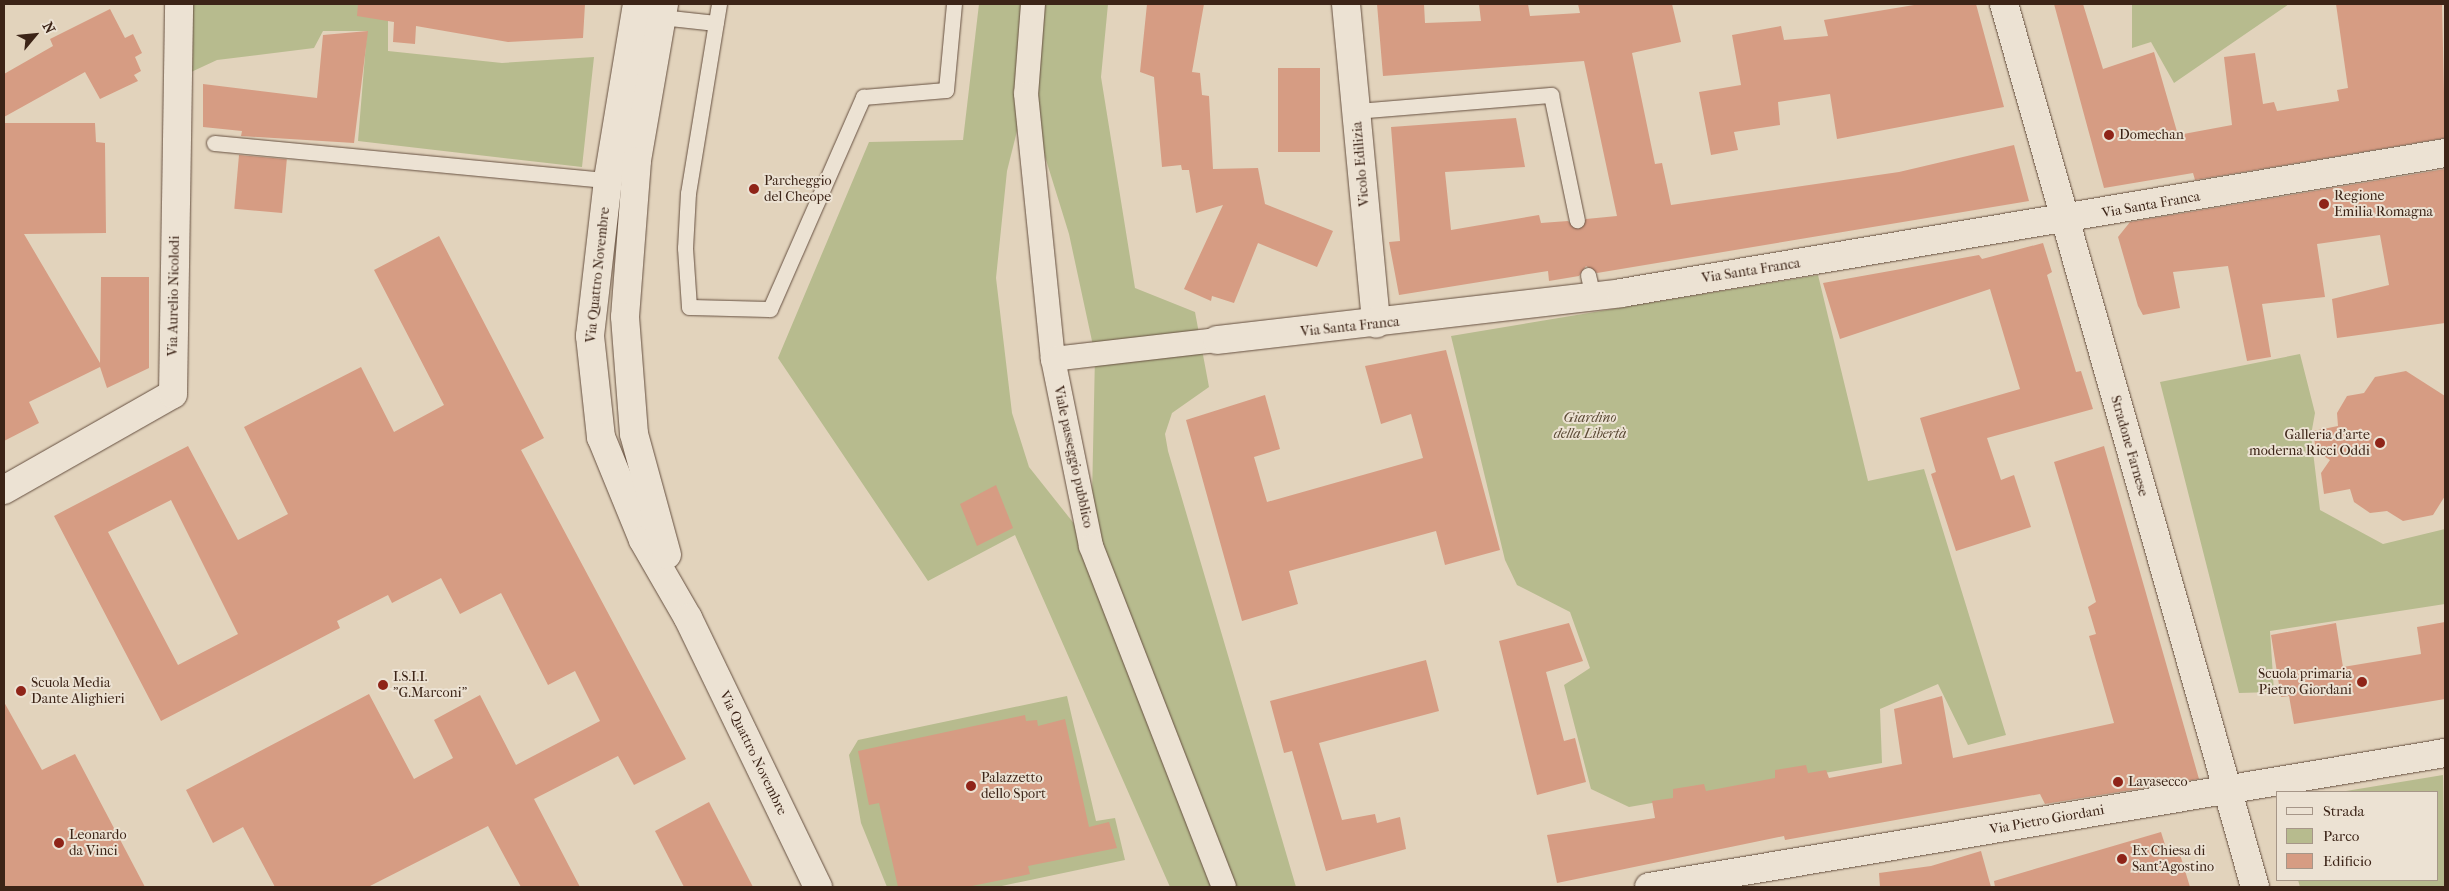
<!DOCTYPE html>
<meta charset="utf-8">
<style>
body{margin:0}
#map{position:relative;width:2449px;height:891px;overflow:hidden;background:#e2d3bc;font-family:"IM FELL French Canon",serif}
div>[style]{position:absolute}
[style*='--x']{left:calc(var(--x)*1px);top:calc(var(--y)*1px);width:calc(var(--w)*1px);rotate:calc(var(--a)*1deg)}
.green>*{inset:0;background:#b7bb8e}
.building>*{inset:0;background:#d69c83;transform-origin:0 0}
.roads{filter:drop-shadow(0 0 1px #665040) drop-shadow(0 0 1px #665040)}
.service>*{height:15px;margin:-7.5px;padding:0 7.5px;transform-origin:7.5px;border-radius:7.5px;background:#ece2d3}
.pedestrian>*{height:24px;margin:-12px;padding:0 12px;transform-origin:12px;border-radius:12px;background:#ece2d3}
.minor>*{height:28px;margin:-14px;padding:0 14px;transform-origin:14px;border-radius:14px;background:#ece2d3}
.tertiary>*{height:28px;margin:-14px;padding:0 14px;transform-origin:14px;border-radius:14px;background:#ece2d3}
.secondary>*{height:28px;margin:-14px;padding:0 14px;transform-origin:14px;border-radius:14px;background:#ece2d3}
.dots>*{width:14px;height:14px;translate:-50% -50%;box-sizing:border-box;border:2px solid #ece2d3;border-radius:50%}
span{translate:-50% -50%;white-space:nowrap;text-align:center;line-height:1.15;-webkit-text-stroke:4px #ece2d3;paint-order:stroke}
.poi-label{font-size:14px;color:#3c2417}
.left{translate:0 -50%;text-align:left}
.right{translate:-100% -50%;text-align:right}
.street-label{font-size:14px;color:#3c2417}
.park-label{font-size:14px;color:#5b4a35;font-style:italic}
.frame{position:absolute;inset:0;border:5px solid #3c2417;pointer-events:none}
.legend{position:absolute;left:2276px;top:791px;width:162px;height:90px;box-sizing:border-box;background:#ece2d3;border:1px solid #a69688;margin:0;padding:6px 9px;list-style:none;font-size:15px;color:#3c2417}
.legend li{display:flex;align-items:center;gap:10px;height:25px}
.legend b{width:25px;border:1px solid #a69688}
.north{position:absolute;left:10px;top:10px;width:50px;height:50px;-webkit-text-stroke:4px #ece2d3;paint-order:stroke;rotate:62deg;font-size:14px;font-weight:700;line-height:20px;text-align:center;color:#3c2417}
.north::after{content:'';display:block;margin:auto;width:18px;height:22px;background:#3c2417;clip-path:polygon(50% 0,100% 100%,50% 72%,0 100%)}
</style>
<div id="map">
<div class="green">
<div style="clip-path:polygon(189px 4px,388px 4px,388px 51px,502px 63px,594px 57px,582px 167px,358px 141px,367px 31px,323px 31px,314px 48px,217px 60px,189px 73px)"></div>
<div style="clip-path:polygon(evenodd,979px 4px,1108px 4px,1101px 77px,1135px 288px,1195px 312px,1209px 387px,1172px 413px,1165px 434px,1168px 451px,1296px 887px,1170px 887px,1015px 535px,928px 581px,778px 358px,869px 142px,963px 140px,979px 4px,1026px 95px,1069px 234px,1095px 355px,1091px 545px,1029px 467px,1012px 413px,996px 278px,1007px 171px,1026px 95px)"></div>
<div style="clip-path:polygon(2132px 4px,2289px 4px,2174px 83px,2151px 42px,2132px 48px)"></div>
<div style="clip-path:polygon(1818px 275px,1868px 481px,1924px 469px,2006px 735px,1968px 745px,1938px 684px,1880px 709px,1882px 763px,1629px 807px,1591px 789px,1564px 685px,1590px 668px,1570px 612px,1517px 585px,1505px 560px,1451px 336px)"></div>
<div style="clip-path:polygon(2300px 354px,2315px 413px,2311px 435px,2320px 510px,2383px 544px,2445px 529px,2445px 604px,2270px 631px,2274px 692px,2239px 693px,2160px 382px)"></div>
<div style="clip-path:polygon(1067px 696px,1096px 821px,1115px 818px,1125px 860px,997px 887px,887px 887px,861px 823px,849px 755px,858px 740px)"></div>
<div style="clip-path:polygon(2443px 775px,2445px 887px,2300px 887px,2298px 880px,2438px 880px,2438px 792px,2340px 792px)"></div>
</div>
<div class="building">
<div style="clip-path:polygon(358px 4px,585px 4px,583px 38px,508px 42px,416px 26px,415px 44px,393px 42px,394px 22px,357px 16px)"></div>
<div style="clip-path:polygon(1147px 4px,1204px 4px,1192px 72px,1200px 73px,1202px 95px,1209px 96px,1213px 169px,1258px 168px,1265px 204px,1333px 231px,1317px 267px,1258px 243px,1234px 303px,1212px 296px,1211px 301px,1184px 289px,1223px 205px,1196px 213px,1189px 170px,1182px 170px,1181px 165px,1162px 167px,1154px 77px,1140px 72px)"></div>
<div style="clip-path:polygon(1377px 4px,1424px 4px,1425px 23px,1481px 21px,1479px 4px,1528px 4px,1530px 16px,1580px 13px,1578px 4px,1672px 4px,1681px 42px,1632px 53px,1655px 164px,1662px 163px,1671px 205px,1899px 172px,2014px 145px,2029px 201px,1597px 273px,1586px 266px,1579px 276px,1549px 281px,1548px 271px,1399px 295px,1389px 242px,1400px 241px,1391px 127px,1516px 118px,1525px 167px,1445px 172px,1451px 230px,1539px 215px,1541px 223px,1568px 221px,1578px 229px,1586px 219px,1617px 216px,1584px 61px,1383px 76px)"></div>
<div style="clip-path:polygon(1920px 4px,1976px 4px,2004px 107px,1837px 139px,1830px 94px,1778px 102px,1780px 125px,1734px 132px,1738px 150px,1711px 155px,1699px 92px,1741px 85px,1732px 35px,1781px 26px,1784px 40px,1828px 36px,1824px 20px)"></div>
<div style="clip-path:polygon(2054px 4px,2083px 4px,2103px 69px,2154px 52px,2178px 135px,2232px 125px,2224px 57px,2255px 53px,2263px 104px,2274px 102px,2277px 111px,2339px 101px,2337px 90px,2348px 88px,2336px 4px,2442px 4px,2445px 138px,2195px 180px,2193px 173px,2104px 188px)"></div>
<div style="clip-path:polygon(110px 9px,125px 38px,133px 34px,142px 53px,135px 57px,141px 71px,134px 75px,138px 81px,100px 99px,85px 72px,4px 117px,4px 74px,53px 46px,50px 39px)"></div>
<div style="clip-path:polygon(368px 31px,354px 143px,241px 136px,242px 131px,203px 127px,203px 84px,317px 98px,323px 35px)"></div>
<div style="left:1278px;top:68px;width:42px;height:84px"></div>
<div style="clip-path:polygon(4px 123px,95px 123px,96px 142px,105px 143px,106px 233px,24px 234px,100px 363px,101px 277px,149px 277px,149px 368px,107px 388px,100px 367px,29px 402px,39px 423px,4px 441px)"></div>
<div style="left:239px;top:155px;width:48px;height:54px;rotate:5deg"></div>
<div style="clip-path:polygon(2445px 169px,2445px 323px,2337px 338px,2332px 299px,2389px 285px,2380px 235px,2317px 244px,2325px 297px,2262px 304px,2271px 357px,2247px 361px,2228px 266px,2173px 272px,2180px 308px,2143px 315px,2138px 306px,2118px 237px,2130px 222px)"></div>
<div style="clip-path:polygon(evenodd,439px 236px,544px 438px,521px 450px,686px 759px,634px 785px,618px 756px,534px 799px,580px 887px,521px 887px,488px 826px,368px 887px,275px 887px,243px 827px,213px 843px,186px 790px,369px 694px,414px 779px,453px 758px,434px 720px,480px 695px,516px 765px,600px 721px,575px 671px,548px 685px,501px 593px,460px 614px,441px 578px,392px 603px,388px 595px,337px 621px,340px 628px,161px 721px,54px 516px,188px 446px,238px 540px,288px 514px,244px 427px,361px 367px,394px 432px,444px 405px,374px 270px,439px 236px,171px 500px,238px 634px,178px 665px,108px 532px,171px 500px)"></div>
<div style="clip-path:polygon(2043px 243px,2052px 272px,2047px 275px,2076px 372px,2081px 371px,2093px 409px,1987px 438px,2001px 480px,2014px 475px,2031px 527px,1956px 551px,1931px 474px,1936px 472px,1920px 418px,2020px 389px,1990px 289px,1840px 339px,1823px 283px,1979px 255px,1982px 259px)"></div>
<div style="clip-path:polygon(1446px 350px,1500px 550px,1445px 565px,1436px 531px,1289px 571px,1298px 604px,1242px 621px,1186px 420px,1265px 395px,1280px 449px,1254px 457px,1267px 502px,1423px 458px,1411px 414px,1381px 424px,1365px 366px)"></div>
<div style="clip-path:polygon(2406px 371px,2445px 396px,2445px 496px,2433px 515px,2403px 521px,2387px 511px,2370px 513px,2354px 502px,2350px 489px,2324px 494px,2321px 473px,2330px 460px,2316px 451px,2313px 431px,2338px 426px,2337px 413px,2347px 396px,2364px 393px,2375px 377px)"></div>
<div style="clip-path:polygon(2104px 446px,2199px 779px,2045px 804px,2040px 794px,1785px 840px,1784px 836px,1557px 883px,1547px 835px,1655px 818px,1652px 801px,1673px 798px,1673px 789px,1704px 784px,1706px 791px,1775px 778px,1775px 770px,1806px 765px,1808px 773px,1826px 770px,1829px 778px,1902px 764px,1894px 709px,1942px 696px,1953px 758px,2114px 723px,2089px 636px,2096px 634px,2088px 607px,2096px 602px,2054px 462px)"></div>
<div style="clip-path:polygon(996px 485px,1013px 528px,977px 546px,960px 504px)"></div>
<div style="clip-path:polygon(2445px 622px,2445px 699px,2294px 724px,2289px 696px,2281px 697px,2271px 635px,2336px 623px,2343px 667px,2421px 654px,2417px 627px)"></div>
<div style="clip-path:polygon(1569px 623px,1583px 661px,1546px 672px,1564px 741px,1575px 738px,1586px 782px,1537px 795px,1499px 641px)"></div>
<div style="clip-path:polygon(1426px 660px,1439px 711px,1319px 743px,1342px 820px,1375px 814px,1377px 823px,1400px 817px,1406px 849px,1326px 871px,1292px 751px,1284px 753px,1270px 701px)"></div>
<div style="clip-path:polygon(4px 702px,42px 770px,75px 754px,145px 887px,4px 887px)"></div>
<div style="clip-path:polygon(1025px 715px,1026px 721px,1037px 720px,1038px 726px,1065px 719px,1089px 827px,1109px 822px,1117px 848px,1028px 866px,1030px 874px,967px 887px,898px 887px,879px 803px,869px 805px,858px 751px)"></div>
<div style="clip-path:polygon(709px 802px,753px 887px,684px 887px,655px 831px)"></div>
<div style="clip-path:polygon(2161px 832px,2168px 854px,2179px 851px,2190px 887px,1995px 887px,1994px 881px)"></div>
<div style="clip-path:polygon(1981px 851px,1991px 887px,1880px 887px,1879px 873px,1931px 866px)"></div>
</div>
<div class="roads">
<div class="service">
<div style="--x:719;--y:4;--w:192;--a:99.3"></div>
<div style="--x:688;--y:193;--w:55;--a:93.1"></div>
<div style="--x:685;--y:248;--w:59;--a:86.1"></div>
<div style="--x:689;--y:307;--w:81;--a:1.4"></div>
<div style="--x:770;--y:309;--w:232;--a:-66.3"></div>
<div style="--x:863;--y:97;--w:83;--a:-4.8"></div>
<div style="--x:946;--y:90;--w:86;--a:-84.7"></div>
<div style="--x:661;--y:17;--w:55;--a:6.2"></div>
<div style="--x:1356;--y:111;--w:196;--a:-4.7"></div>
<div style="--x:1551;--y:95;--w:128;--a:78.3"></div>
<div style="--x:214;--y:143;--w:396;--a:5.4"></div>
<div style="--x:1588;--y:275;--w:22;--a:77"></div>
</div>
<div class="pedestrian">
<div style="--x:1033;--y:4;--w:90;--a:94.4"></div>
<div style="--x:1026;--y:94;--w:266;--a:84.2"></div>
<div style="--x:1053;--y:359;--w:191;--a:78.5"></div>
<div style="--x:1091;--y:546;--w:366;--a:68.7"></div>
<div style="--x:1053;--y:359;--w:165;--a:-6.6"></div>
</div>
<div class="minor">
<div style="--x:1346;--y:4;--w:321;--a:84.6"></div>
<div style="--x:1217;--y:340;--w:407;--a:-6.6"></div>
<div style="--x:1621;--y:293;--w:836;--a:-9.64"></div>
<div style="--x:4;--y:490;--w:194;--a:-29.6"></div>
<div style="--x:173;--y:394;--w:390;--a:-89.1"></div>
<div style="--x:1649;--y:887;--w:807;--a:-9.56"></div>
</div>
<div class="tertiary">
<div style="--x:2004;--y:4;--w:918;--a:74.13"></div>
</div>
<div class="secondary">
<div style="--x:637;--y:4;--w:178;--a:99.4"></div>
<div style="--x:608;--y:180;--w:157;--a:96.6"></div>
<div style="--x:590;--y:336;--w:102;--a:83.8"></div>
<div style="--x:601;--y:437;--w:111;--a:67.8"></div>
<div style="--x:643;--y:540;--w:90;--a:60"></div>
<div style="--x:688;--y:618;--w:299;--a:64.2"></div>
<div style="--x:664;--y:4;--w:159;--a:99.8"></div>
<div style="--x:637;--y:161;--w:156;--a:94.4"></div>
<div style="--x:625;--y:317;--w:117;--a:85.6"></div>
<div style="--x:634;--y:434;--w:125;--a:74.7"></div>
</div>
</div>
<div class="dots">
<div style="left:2109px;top:135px;background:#8f2418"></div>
<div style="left:754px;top:189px;background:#8f2418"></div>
<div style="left:2324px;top:204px;background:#8f2418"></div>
<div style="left:2380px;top:443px;background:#8f2418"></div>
<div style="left:2362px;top:682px;background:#8f2418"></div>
<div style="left:383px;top:685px;background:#8f2418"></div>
<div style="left:21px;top:691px;background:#8f2418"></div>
<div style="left:2118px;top:782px;background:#8f2418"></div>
<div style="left:971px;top:786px;background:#8f2418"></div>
<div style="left:59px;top:843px;background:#8f2418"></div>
<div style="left:2122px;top:859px;background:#8f2418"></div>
</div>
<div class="poi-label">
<span class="left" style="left:2119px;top:135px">Domechan</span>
<span class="left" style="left:764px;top:189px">Parcheggio<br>del Cheope</span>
<span class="left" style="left:2334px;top:204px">Regione<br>Emilia Romagna</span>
<span class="right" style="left:2370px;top:443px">Galleria d'arte<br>moderna Ricci Oddi</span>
<span class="right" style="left:2352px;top:682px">Scuola primaria<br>Pietro Giordani</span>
<span class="left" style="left:393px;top:685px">I.S.I.I.<br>"G.Marconi"</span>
<span class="left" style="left:31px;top:691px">Scuola Media<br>Dante Alighieri</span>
<span class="left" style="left:981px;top:786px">Palazzetto<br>dello Sport</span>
<span class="left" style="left:2128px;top:782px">Lavasecco</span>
<span class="left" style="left:69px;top:843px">Leonardo<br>da Vinci</span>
<span class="left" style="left:2132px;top:859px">Ex Chiesa di<br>Sant'Agostino</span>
</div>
<div class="street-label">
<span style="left:1361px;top:164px;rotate:-95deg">Vicolo Edilizia</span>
<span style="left:2151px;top:205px;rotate:-10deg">Via Santa Franca</span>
<span style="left:1751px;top:271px;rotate:-9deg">Via Santa Franca</span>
<span style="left:598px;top:275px;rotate:-84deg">Via Quattro Novembre</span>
<span style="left:174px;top:296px;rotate:-89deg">Via Aurelio Nicolodi</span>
<span style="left:1350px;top:327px;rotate:-6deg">Via Santa Franca</span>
<span style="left:2129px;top:446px;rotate:74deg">Stradone Farnese</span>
<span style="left:1073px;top:457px;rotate:78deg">Viale passeggio pubblico</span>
<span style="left:753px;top:753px;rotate:64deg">Via Quattro Novembre</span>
<span style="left:2047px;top:820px;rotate:-10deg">Via Pietro Giordani</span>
</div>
<div class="park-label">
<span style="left:1590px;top:426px">Giardino<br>della Libertà</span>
</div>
<div class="frame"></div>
<ul class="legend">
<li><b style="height:6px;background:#ece2d3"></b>Strada</li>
<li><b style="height:14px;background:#b7bb8e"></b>Parco</li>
<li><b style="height:14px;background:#d69c83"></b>Edificio</li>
</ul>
<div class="north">N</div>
</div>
